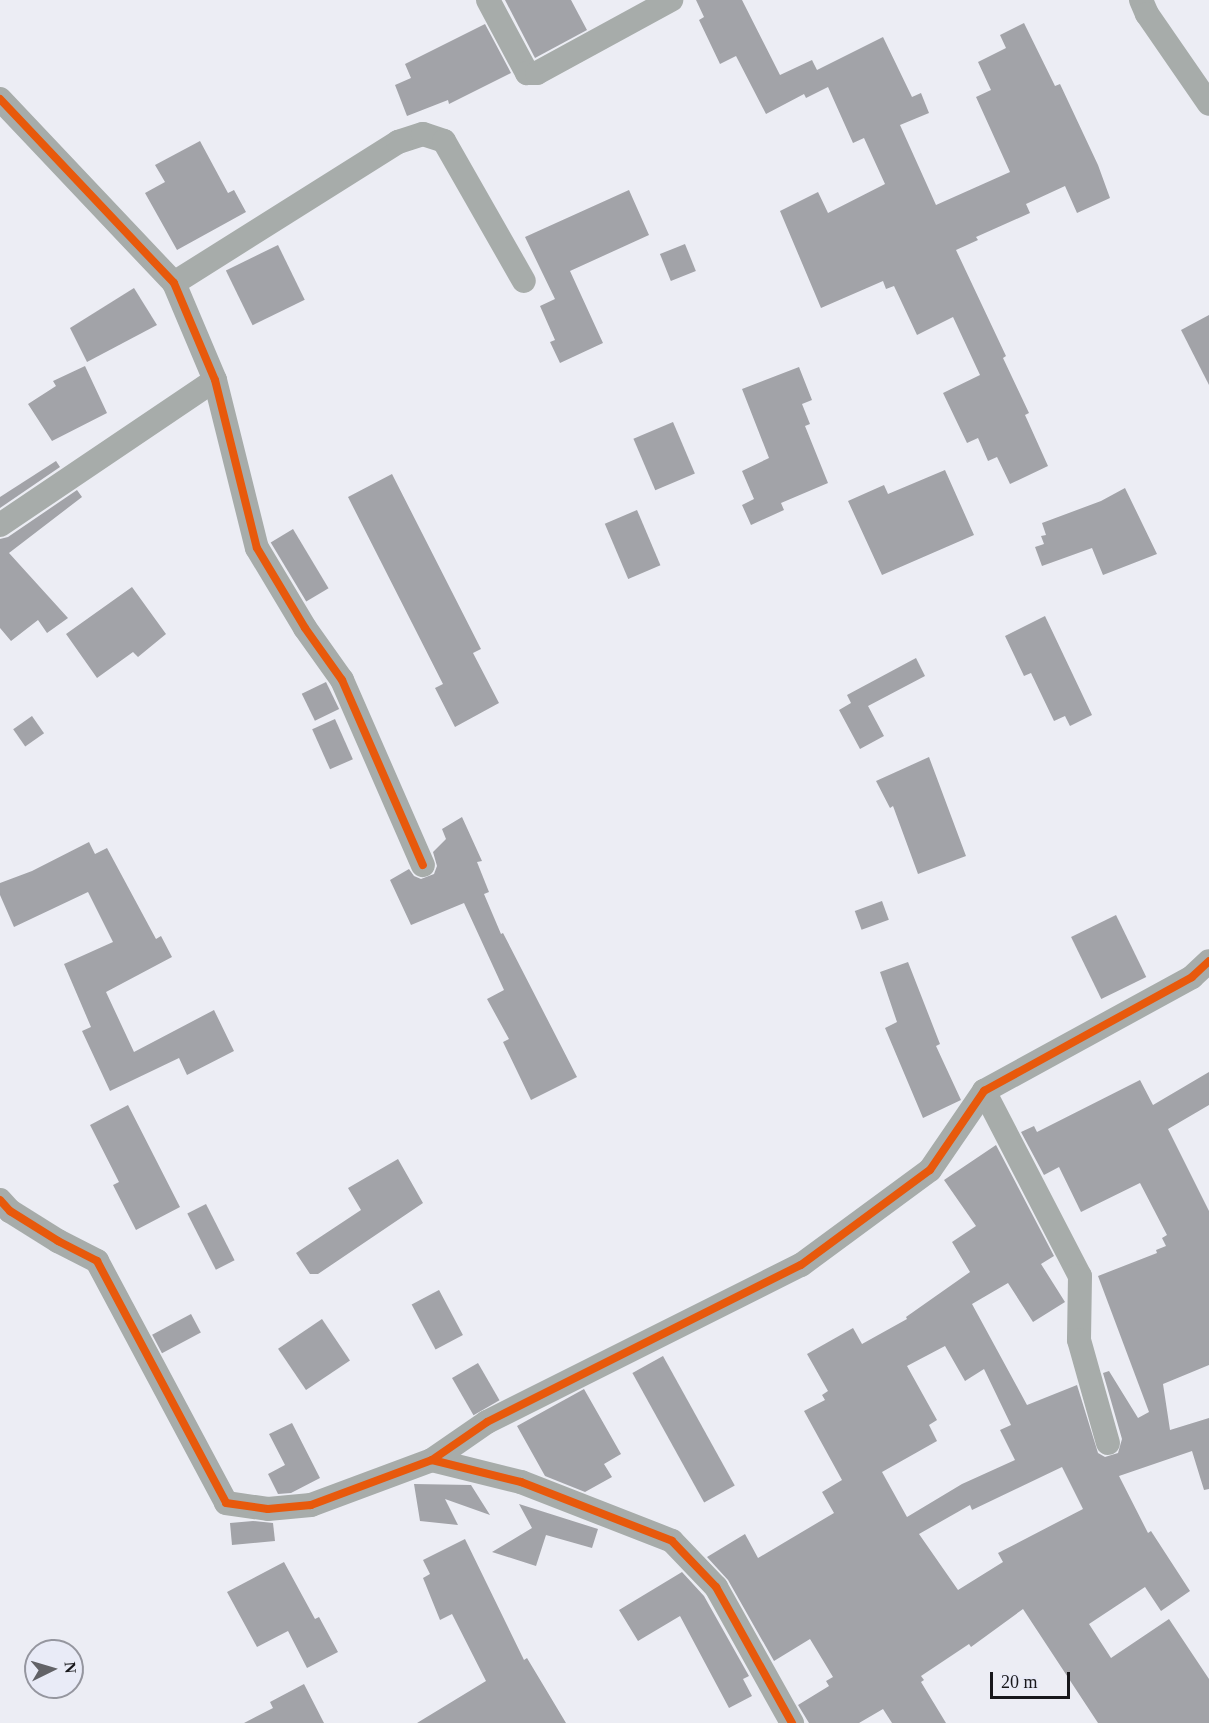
<!DOCTYPE html>
<style>
body{margin:0}
#map{position:relative;width:1209px;height:1723px;overflow:hidden;background:#ecedf4;font-family:"Times New Roman",serif}
div>[style]{position:absolute}
[style*='--x']{left:calc(var(--x)*1px);top:calc(var(--y)*1px);width:calc(var(--w)*1px);rotate:calc(var(--a)*1deg)}
.building>*{inset:0;background:#a2a3a8;transform-origin:0 0}
.street>*{height:24px;margin:-12px;padding:0 12px;transform-origin:12px;border-radius:12px;background:#a7acaa}
.cycleway>*{height:8px;margin:-4px;padding:0 4px;transform-origin:4px;border-radius:4px;background:#e8590c}
span{translate:-50% -50%;white-space:nowrap;text-align:center;line-height:1.15;-webkit-text-stroke:4.5px #e9ebf7;paint-order:stroke}
.north{position:absolute;left:24px;top:1639px;width:60px;height:60px;box-sizing:border-box;background:#e9ebf7;border:2px solid #95969f;border-radius:50%;rotate:85deg;font-size:16px;font-weight:700;line-height:24px;text-align:center;color:#17171b}
.north::after{content:'';display:block;margin:auto;width:21px;height:27px;background:#626267;clip-path:polygon(50% 0,100% 100%,50% 72%,0 100%)}
.scale{position:absolute;left:990px;top:1672px;width:80px;height:27px;box-sizing:border-box;border:3px solid #17171b;border-top:0;padding-left:8px;font-size:18px;line-height:21px;white-space:nowrap;color:#17171b;-webkit-text-stroke:4px #e9ebf7;paint-order:stroke}
</style>
<div id="map">
<div class="building">
<div style="clip-path:polygon(505px 0,571px 0,587px 30px,535px 58px)"></div>
<div style="clip-path:polygon(696px 0,742px 0,780px 75px,812px 60px,817px 70px,883px 37px,912px 97px,921px 93px,929px 113px,900px 125px,936px 205px,1010px 172px,976px 97px,991px 90px,978px 62px,1006px 48px,1000px 35px,1024px 23px,1055px 86px,1060px 84px,1098px 165px,1110px 198px,1077px 213px,1065px 186px,1026px 204px,1030px 213px,976px 237px,978px 240px,956px 250px,1006px 356px,1003px 358px,1029px 413px,1025px 415px,1048px 466px,1010px 484px,997px 457px,988px 461px,978px 438px,967px 443px,943px 393px,980px 375px,953px 317px,917px 335px,894px 286px,886px 289px,883px 281px,821px 308px,780px 211px,818px 192px,828px 213px,885px 184px,864px 138px,853px 143px,828px 87px,806px 98px,804px 94px,766px 114px,736px 56px,720px 64px,699px 20px,704px 17px)"></div>
<div style="clip-path:polygon(485px 24px,511px 73px,449px 104px,448px 100px,407px 116px,395px 85px,411px 78px,405px 64px)"></div>
<div style="clip-path:polygon(200px 141px,228px 193px,234px 190px,246px 212px,177px 250px,145px 193px,165px 182px,155px 165px)"></div>
<div style="clip-path:polygon(629px 190px,649px 235px,570px 271px,603px 343px,560px 363px,550px 342px,555px 340px,540px 306px,555px 299px,525px 237px)"></div>
<div style="left:685px;top:244px;width:29px;height:27px;rotate:68deg"></div>
<div style="left:278px;top:245px;width:61px;height:58px;rotate:64deg"></div>
<div style="clip-path:polygon(134px 288px,157px 325px,87px 362px,70px 328px)"></div>
<div style="clip-path:polygon(1209px 315px,1209px 385px,1181px 330px)"></div>
<div style="clip-path:polygon(85px 366px,107px 413px,52px 441px,28px 404px,56px 386px,53px 381px)"></div>
<div style="clip-path:polygon(799px 367px,812px 400px,802px 404px,810px 424px,805px 426px,828px 483px,781px 503px,784px 510px,751px 525px,742px 505px,754px 499px,742px 471px,769px 458px,742px 389px)"></div>
<div style="left:673px;top:422px;width:56px;height:43px;rotate:67deg"></div>
<div style="clip-path:polygon(56px 461px,60px 467px,0 508px,0 497px)"></div>
<div style="clip-path:polygon(945px 470px,974px 535px,882px 575px,848px 501px,884px 485px,888px 494px)"></div>
<div style="clip-path:polygon(392px 474px,481px 649px,473px 653px,499px 703px,455px 727px,435px 688px,443px 684px,348px 497px)"></div>
<div style="clip-path:polygon(1125px 488px,1157px 554px,1103px 575px,1092px 548px,1042px 566px,1035px 547px,1044px 544px,1041px 536px,1046px 535px,1042px 523px,1101px 501px)"></div>
<div style="clip-path:polygon(77px 490px,82px 497px,9px 553px,68px 618px,47px 633px,38px 620px,11px 641px,0 628px,0 539px,8px 537px)"></div>
<div style="left:637px;top:510px;width:60px;height:35px;rotate:67deg"></div>
<div style="left:293px;top:529px;width:69px;height:26px;rotate:59deg"></div>
<div style="clip-path:polygon(132px 587px,166px 634px,138px 657px,133px 652px,97px 678px,66px 634px)"></div>
<div style="clip-path:polygon(1045px 616px,1092px 715px,1070px 726px,1065px 716px,1054px 721px,1031px 673px,1024px 676px,1005px 636px)"></div>
<div style="clip-path:polygon(916px 658px,925px 676px,868px 706px,884px 736px,860px 749px,839px 710px,851px 703px,847px 695px)"></div>
<div style="left:326px;top:682px;width:30px;height:27px;rotate:64deg"></div>
<div style="left:32px;top:716px;width:21px;height:23px;rotate:55deg"></div>
<div style="left:335px;top:719px;width:44px;height:25px;rotate:66deg"></div>
<div style="clip-path:polygon(929px 757px,966px 856px,918px 874px,893px 806px,890px 808px,876px 781px)"></div>
<div style="clip-path:polygon(462px 817px,482px 861px,477px 862px,489px 892px,484px 894px,501px 934px,503px 933px,577px 1077px,531px 1100px,503px 1042px,509px 1039px,487px 999px,504px 990px,464px 903px,411px 925px,390px 880px,409px 869px,414px 876px,421px 879px,434px 874px,437px 866px,433px 852px,446px 839px,442px 829px)"></div>
<div style="clip-path:polygon(89px 842px,95px 854px,107px 848px,156px 939px,161px 936px,172px 957px,106px 992px,134px 1052px,214px 1010px,234px 1051px,187px 1075px,179px 1058px,110px 1091px,82px 1031px,91px 1027px,64px 964px,113px 942px,88px 892px,14px 927px,0 895px,0 883px,32px 871px)"></div>
<div style="left:882px;top:901px;width:20px;height:29px;rotate:70deg"></div>
<div style="left:1116px;top:915px;width:69px;height:50px;rotate:64deg"></div>
<div style="clip-path:polygon(908px 962px,940px 1044px,936px 1046px,961px 1100px,923px 1118px,885px 1028px,897px 1022px,880px 972px)"></div>
<div style="clip-path:polygon(evenodd,1209px 1072px,1209px 1105px,1168px 1129px,1209px 1211px,1209px 1365px,1163px 1384px,1170px 1430px,1209px 1418px,1209px 1489px,1204px 1490px,1192px 1451px,1119px 1476px,1148px 1533px,1151px 1531px,1190px 1591px,1161px 1611px,1145px 1587px,1089px 1624px,1111px 1658px,1169px 1619px,1209px 1679px,1209px 1723px,1098px 1723px,1023px 1609px,971px 1647px,969px 1644px,921px 1676px,924px 1680px,921px 1682px,946px 1723px,892px 1723px,883px 1709px,859px 1723px,809px 1723px,798px 1705px,829px 1686px,826px 1681px,833px 1677px,810px 1639px,774px 1661px,728px 1580px,707px 1557px,745px 1534px,758px 1558px,834px 1513px,822px 1492px,842px 1480px,804px 1411px,825px 1400px,822px 1395px,828px 1391px,807px 1354px,853px 1328px,862px 1344px,907px 1319px,906px 1317px,970px 1272px,952px 1242px,976px 1226px,944px 1180px,996px 1145px,1054px 1256px,1041px 1264px,1065px 1302px,1033px 1322px,1008px 1283px,972px 1304px,1027px 1405px,1077px 1385px,1098px 1453px,1105px 1457px,1118px 1453px,1122px 1439px,1103px 1373px,1109px 1371px,1138px 1418px,1149px 1412px,1098px 1276px,1157px 1253px,1156px 1250px,1166px 1246px,1162px 1238px,1167px 1235px,1140px 1183px,1081px 1212px,1059px 1167px,1044px 1175px,1021px 1132px,1034px 1126px,1037px 1132px,1140px 1080px,1153px 1105px,1209px 1072px,945px 1346px,965px 1381px,984px 1369px,1011px 1425px,1000px 1430px,1015px 1460px,962px 1484px,907px 1517px,882px 1472px,937px 1441px,929px 1425px,937px 1420px,907px 1366px,945px 1346px,1209px 1072px,1062px 1467px,1083px 1509px,998px 1553px,1003px 1562px,958px 1590px,919px 1534px,970px 1505px,972px 1510px,1062px 1467px)"></div>
<div style="clip-path:polygon(128px 1105px,180px 1207px,136px 1230px,113px 1185px,119px 1182px,90px 1125px)"></div>
<div style="clip-path:polygon(398px 1159px,423px 1203px,318px 1274px,310px 1274px,296px 1253px,361px 1210px,348px 1188px)"></div>
<div style="left:206px;top:1204px;width:63px;height:21px;rotate:63deg"></div>
<div style="left:439px;top:1290px;width:51px;height:31px;rotate:62deg"></div>
<div style="left:191px;top:1314px;width:21px;height:44px;rotate:62deg"></div>
<div style="left:322px;top:1319px;width:50px;height:53px;rotate:56deg"></div>
<div style="left:663px;top:1356px;width:148px;height:35px;rotate:61deg"></div>
<div style="left:478px;top:1363px;width:43px;height:30px;rotate:60deg"></div>
<div style="clip-path:polygon(584px 1389px,621px 1454px,604px 1464px,612px 1477px,585px 1492px,545px 1476px,517px 1426px)"></div>
<div style="clip-path:polygon(292px 1423px,320px 1478px,291px 1493px,278px 1494px,268px 1474px,285px 1465px,269px 1434px)"></div>
<div style="clip-path:polygon(414px 1484px,471px 1485px,490px 1515px,445px 1499px,458px 1525px,420px 1521px)"></div>
<div style="clip-path:polygon(519px 1504px,598px 1529px,592px 1548px,546px 1535px,536px 1566px,492px 1552px,532px 1528px)"></div>
<div style="clip-path:polygon(253px 1521px,273px 1523px,275px 1541px,232px 1545px,230px 1523px)"></div>
<div style="clip-path:polygon(465px 1539px,524px 1660px,527px 1658px,566px 1723px,417px 1723px,486px 1681px,452px 1614px,440px 1620px,423px 1578px,430px 1574px,423px 1560px)"></div>
<div style="clip-path:polygon(284px 1562px,315px 1619px,319px 1617px,338px 1652px,307px 1668px,288px 1631px,257px 1647px,227px 1592px)"></div>
<div style="clip-path:polygon(682px 1572px,704px 1596px,749px 1676px,743px 1679px,752px 1696px,729px 1708px,680px 1616px,638px 1641px,619px 1610px)"></div>
<div style="clip-path:polygon(304px 1684px,324px 1723px,244px 1723px,273px 1708px,270px 1702px)"></div>
</div>
<div class="street">
<div style="--x:488;--y:0;--w:83;--a:61.9"></div>
<div style="--x:527;--y:73;--w:10;--a:0"></div>
<div style="--x:537;--y:73;--w:153;--a:-28.6"></div>
<div style="--x:1141;--y:0;--w:15;--a:67"></div>
<div style="--x:1147;--y:14;--w:109;--a:55.4"></div>
<div style="--x:0;--y:99;--w:253;--a:46.6"></div>
<div style="--x:174;--y:283;--w:105;--a:67.1"></div>
<div style="--x:215;--y:380;--w:173;--a:76"></div>
<div style="--x:257;--y:548;--w:93;--a:59"></div>
<div style="--x:305;--y:628;--w:64;--a:54.6"></div>
<div style="--x:342;--y:680;--w:202;--a:66.4"></div>
<div style="--x:174;--y:283;--w:265;--a:-32.2"></div>
<div style="--x:398;--y:142;--w:26;--a:-18"></div>
<div style="--x:423;--y:134;--w:22;--a:18"></div>
<div style="--x:444;--y:141;--w:161;--a:60.3"></div>
<div style="--x:0;--y:525;--w:259;--a:-34"></div>
<div style="--x:984;--y:1091;--w:208;--a:62.6"></div>
<div style="--x:1080;--y:1276;--w:64;--a:90.9"></div>
<div style="--x:1079;--y:1340;--w:107;--a:74.3"></div>
<div style="--x:0;--y:1200;--w:15;--a:48"></div>
<div style="--x:10;--y:1211;--w:57;--a:32"></div>
<div style="--x:58;--y:1241;--w:44;--a:27.1"></div>
<div style="--x:97;--y:1261;--w:274;--a:61.9"></div>
<div style="--x:226;--y:1503;--w:42;--a:8.1"></div>
<div style="--x:268;--y:1509;--w:43;--a:-5.3"></div>
<div style="--x:311;--y:1505;--w:129;--a:-20.4"></div>
<div style="--x:432;--y:1460;--w:92;--a:13.9"></div>
<div style="--x:521;--y:1482;--w:162;--a:21.3"></div>
<div style="--x:672;--y:1541;--w:64;--a:46.3"></div>
<div style="--x:716;--y:1587;--w:156;--a:60.8"></div>
<div style="--x:432;--y:1460;--w:67;--a:-34.6"></div>
<div style="--x:487;--y:1422;--w:351;--a:-26.6"></div>
<div style="--x:801;--y:1265;--w:160;--a:-36.4"></div>
<div style="--x:930;--y:1170;--w:96;--a:-55.6"></div>
<div style="--x:984;--y:1091;--w:237;--a:-28.7"></div>
<div style="--x:1192;--y:977;--w:23;--a:-43"></div>
</div>
<div class="cycleway">
<div style="--x:0;--y:99;--w:253;--a:46.6"></div>
<div style="--x:174;--y:283;--w:105;--a:67.1"></div>
<div style="--x:215;--y:380;--w:173;--a:76"></div>
<div style="--x:257;--y:548;--w:93;--a:59"></div>
<div style="--x:305;--y:628;--w:64;--a:54.6"></div>
<div style="--x:342;--y:680;--w:202;--a:66.4"></div>
<div style="--x:0;--y:1200;--w:15;--a:48"></div>
<div style="--x:10;--y:1211;--w:57;--a:32"></div>
<div style="--x:58;--y:1241;--w:44;--a:27.1"></div>
<div style="--x:97;--y:1261;--w:274;--a:61.9"></div>
<div style="--x:226;--y:1503;--w:42;--a:8.1"></div>
<div style="--x:268;--y:1509;--w:43;--a:-5.3"></div>
<div style="--x:311;--y:1505;--w:129;--a:-20.4"></div>
<div style="--x:432;--y:1460;--w:92;--a:13.9"></div>
<div style="--x:521;--y:1482;--w:162;--a:21.3"></div>
<div style="--x:672;--y:1541;--w:64;--a:46.3"></div>
<div style="--x:716;--y:1587;--w:156;--a:60.8"></div>
<div style="--x:432;--y:1460;--w:67;--a:-34.6"></div>
<div style="--x:487;--y:1422;--w:351;--a:-26.6"></div>
<div style="--x:801;--y:1265;--w:160;--a:-36.4"></div>
<div style="--x:930;--y:1170;--w:96;--a:-55.6"></div>
<div style="--x:984;--y:1091;--w:237;--a:-28.7"></div>
<div style="--x:1192;--y:977;--w:23;--a:-43"></div>
</div>
<div class="north">N</div>
<div class="scale">20 m</div>
</div>
